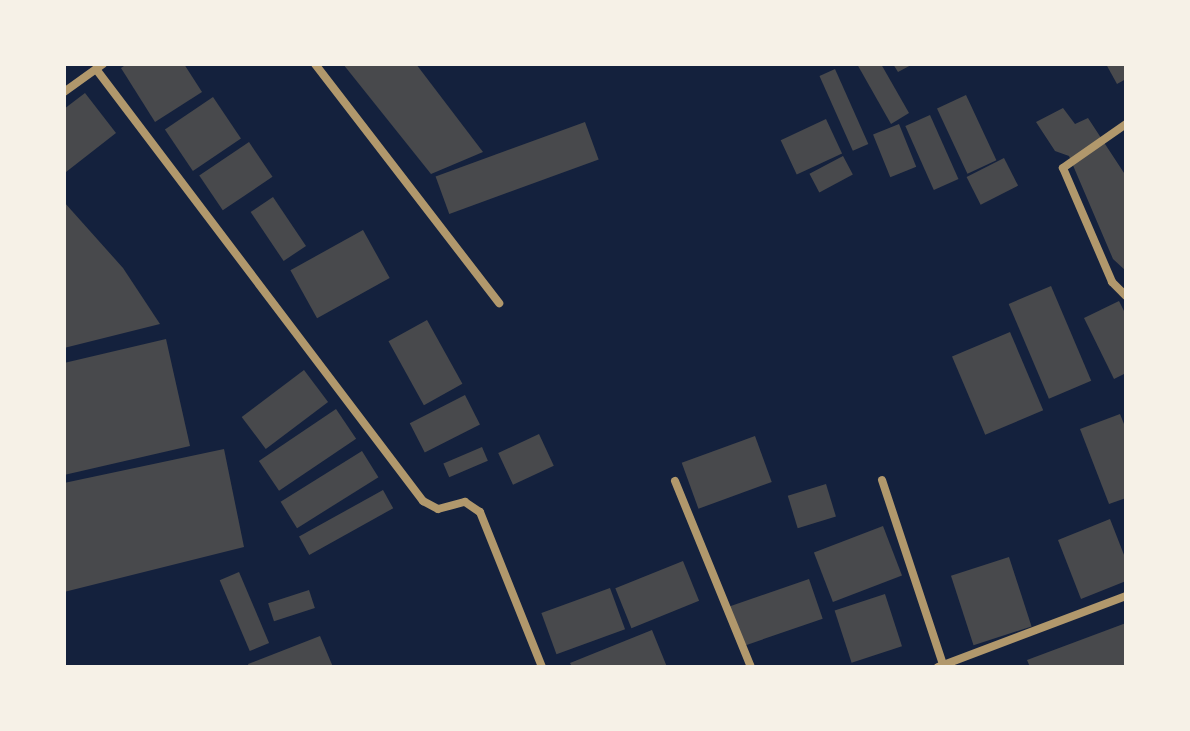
<!DOCTYPE html>
<style>
body{margin:0}
#map{position:relative;width:1190px;height:731px;overflow:hidden;background:#14213d;font-family:Figtree,sans-serif}
div>[style]{position:absolute}
[style*='--x']{left:calc(var(--x)*1px);top:calc(var(--y)*1px);width:calc(var(--w)*1px);rotate:calc(var(--a)*1deg)}
.building>*{inset:0;background:#48494c;transform-origin:0 0}
.minor>*{height:8px;margin:-4px;padding:0 4px;transform-origin:4px;border-radius:4px;background:#b1986c}
span{translate:-50% -50%;white-space:nowrap;text-align:center;line-height:1.15;-webkit-text-stroke:8px #f6f1e7;paint-order:stroke}
.frame{position:absolute;inset:0;border:66px solid #f6f1e7;pointer-events:none}
</style>
<div id="map">
<div class="building">
<div style="clip-path:polygon(127px 64px,184px 64px,202px 92px,155px 122px,121px 68px)"></div>
<div style="clip-path:polygon(343px 64px,416px 64px,483px 152px,431px 174px)"></div>
<div style="clip-path:polygon(857px 64px,881px 64px,909px 113px,891px 124px)"></div>
<div style="clip-path:polygon(893px 64px,913px 64px,898px 72px)"></div>
<div style="clip-path:polygon(1106px 64px,1126px 64px,1126px 79px,1117px 84px)"></div>
<div style="left:835px;top:69px;width:82px;height:17px;rotate:66deg"></div>
<div style="clip-path:polygon(85px 93px,116px 133px,66px 172px,64px 109px)"></div>
<div style="left:966px;top:95px;width:72px;height:32px;rotate:65deg"></div>
<div style="left:213px;top:97px;width:50px;height:58px;rotate:56deg"></div>
<div style="clip-path:polygon(1063px 108px,1075px 124px,1088px 118px,1126px 176px,1126px 271px,1113px 259px,1069px 156px,1055px 151px,1036px 122px)"></div>
<div style="left:930px;top:115px;width:70px;height:27px;rotate:66deg"></div>
<div style="left:826px;top:119px;width:38px;height:50px;rotate:65deg"></div>
<div style="left:585px;top:122px;width:40px;height:159px;rotate:70deg"></div>
<div style="left:899px;top:124px;width:46px;height:28px;rotate:68deg"></div>
<div style="left:249px;top:142px;width:42px;height:60px;rotate:56deg"></div>
<div style="left:843px;top:156px;width:21px;height:38px;rotate:62deg"></div>
<div style="left:1004px;top:158px;width:31px;height:42px;rotate:63deg"></div>
<div style="left:273px;top:197px;width:59px;height:27px;rotate:56deg"></div>
<div style="clip-path:polygon(64px 202px,123px 268px,160px 324px,64px 348px)"></div>
<div style="left:363px;top:230px;width:55px;height:83px;rotate:61deg"></div>
<div style="left:1051px;top:286px;width:103px;height:46px;rotate:67deg"></div>
<div style="clip-path:polygon(1119px 301px,1126px 315px,1126px 373px,1114px 379px,1084px 318px)"></div>
<div style="left:427px;top:320px;width:73px;height:44px;rotate:61deg"></div>
<div style="left:1010px;top:332px;width:85px;height:63px;rotate:67deg"></div>
<div style="clip-path:polygon(166px 339px,190px 446px,64px 475px,64px 363px)"></div>
<div style="left:304px;top:370px;width:40px;height:78px;rotate:53deg"></div>
<div style="left:465px;top:395px;width:33px;height:62px;rotate:63deg"></div>
<div style="left:336px;top:409px;width:36px;height:93px;rotate:56deg"></div>
<div style="clip-path:polygon(1120px 414px,1126px 429px,1126px 498px,1109px 504px,1080px 429px)"></div>
<div style="left:539px;top:434px;width:35px;height:45px;rotate:65deg"></div>
<div style="left:755px;top:436px;width:49px;height:78px;rotate:70deg"></div>
<div style="left:482px;top:447px;width:15px;height:42px;rotate:67deg"></div>
<div style="clip-path:polygon(224px 449px,244px 547px,64px 592px,64px 483px)"></div>
<div style="left:362px;top:451px;width:31px;height:96px;rotate:58deg"></div>
<div style="left:826px;top:484px;width:34px;height:40px;rotate:73deg"></div>
<div style="left:383px;top:490px;width:21px;height:96px;rotate:61deg"></div>
<div style="clip-path:polygon(1110px 519px,1126px 560px,1126px 581px,1081px 599px,1058px 540px)"></div>
<div style="left:883px;top:526px;width:53px;height:74px;rotate:69deg"></div>
<div style="left:1009px;top:557px;width:73px;height:61px;rotate:72deg"></div>
<div style="left:683px;top:561px;width:43px;height:73px;rotate:68deg"></div>
<div style="left:239px;top:572px;width:77px;height:21px;rotate:67deg"></div>
<div style="left:809px;top:579px;width:42px;height:85px;rotate:71deg"></div>
<div style="left:610px;top:588px;width:44px;height:73px;rotate:70deg"></div>
<div style="left:309px;top:590px;width:19px;height:43px;rotate:72deg"></div>
<div style="left:885px;top:594px;width:55px;height:53px;rotate:72deg"></div>
<div style="clip-path:polygon(1126px 623px,1126px 667px,1030px 667px,1027px 660px)"></div>
<div style="clip-path:polygon(652px 630px,667px 667px,572px 667px,570px 663px)"></div>
<div style="clip-path:polygon(320px 636px,333px 667px,249px 667px,248px 664px)"></div>
</div>
<div class="minor">
<div style="--x:315;--y:64;--w:302;--a:52.4"></div>
<div style="--x:96;--y:69;--w:542;--a:52.88"></div>
<div style="--x:423;--y:501;--w:17;--a:28"></div>
<div style="--x:438;--y:509;--w:28;--a:-15"></div>
<div style="--x:465;--y:502;--w:18;--a:34"></div>
<div style="--x:480;--y:512;--w:167;--a:68.2"></div>
<div style="--x:64;--y:92;--w:48;--a:-35.7"></div>
<div style="--x:1126;--y:124;--w:77;--a:145.1"></div>
<div style="--x:1063;--y:168;--w:124;--a:66.7"></div>
<div style="--x:1112;--y:282;--w:20;--a:45"></div>
<div style="--x:882;--y:480;--w:197;--a:71.7"></div>
<div style="--x:675;--y:481;--w:201;--a:67.8"></div>
<div style="--x:938;--y:667;--w:201;--a:-20.7"></div>
</div>
<div class="frame"></div>
</div>
